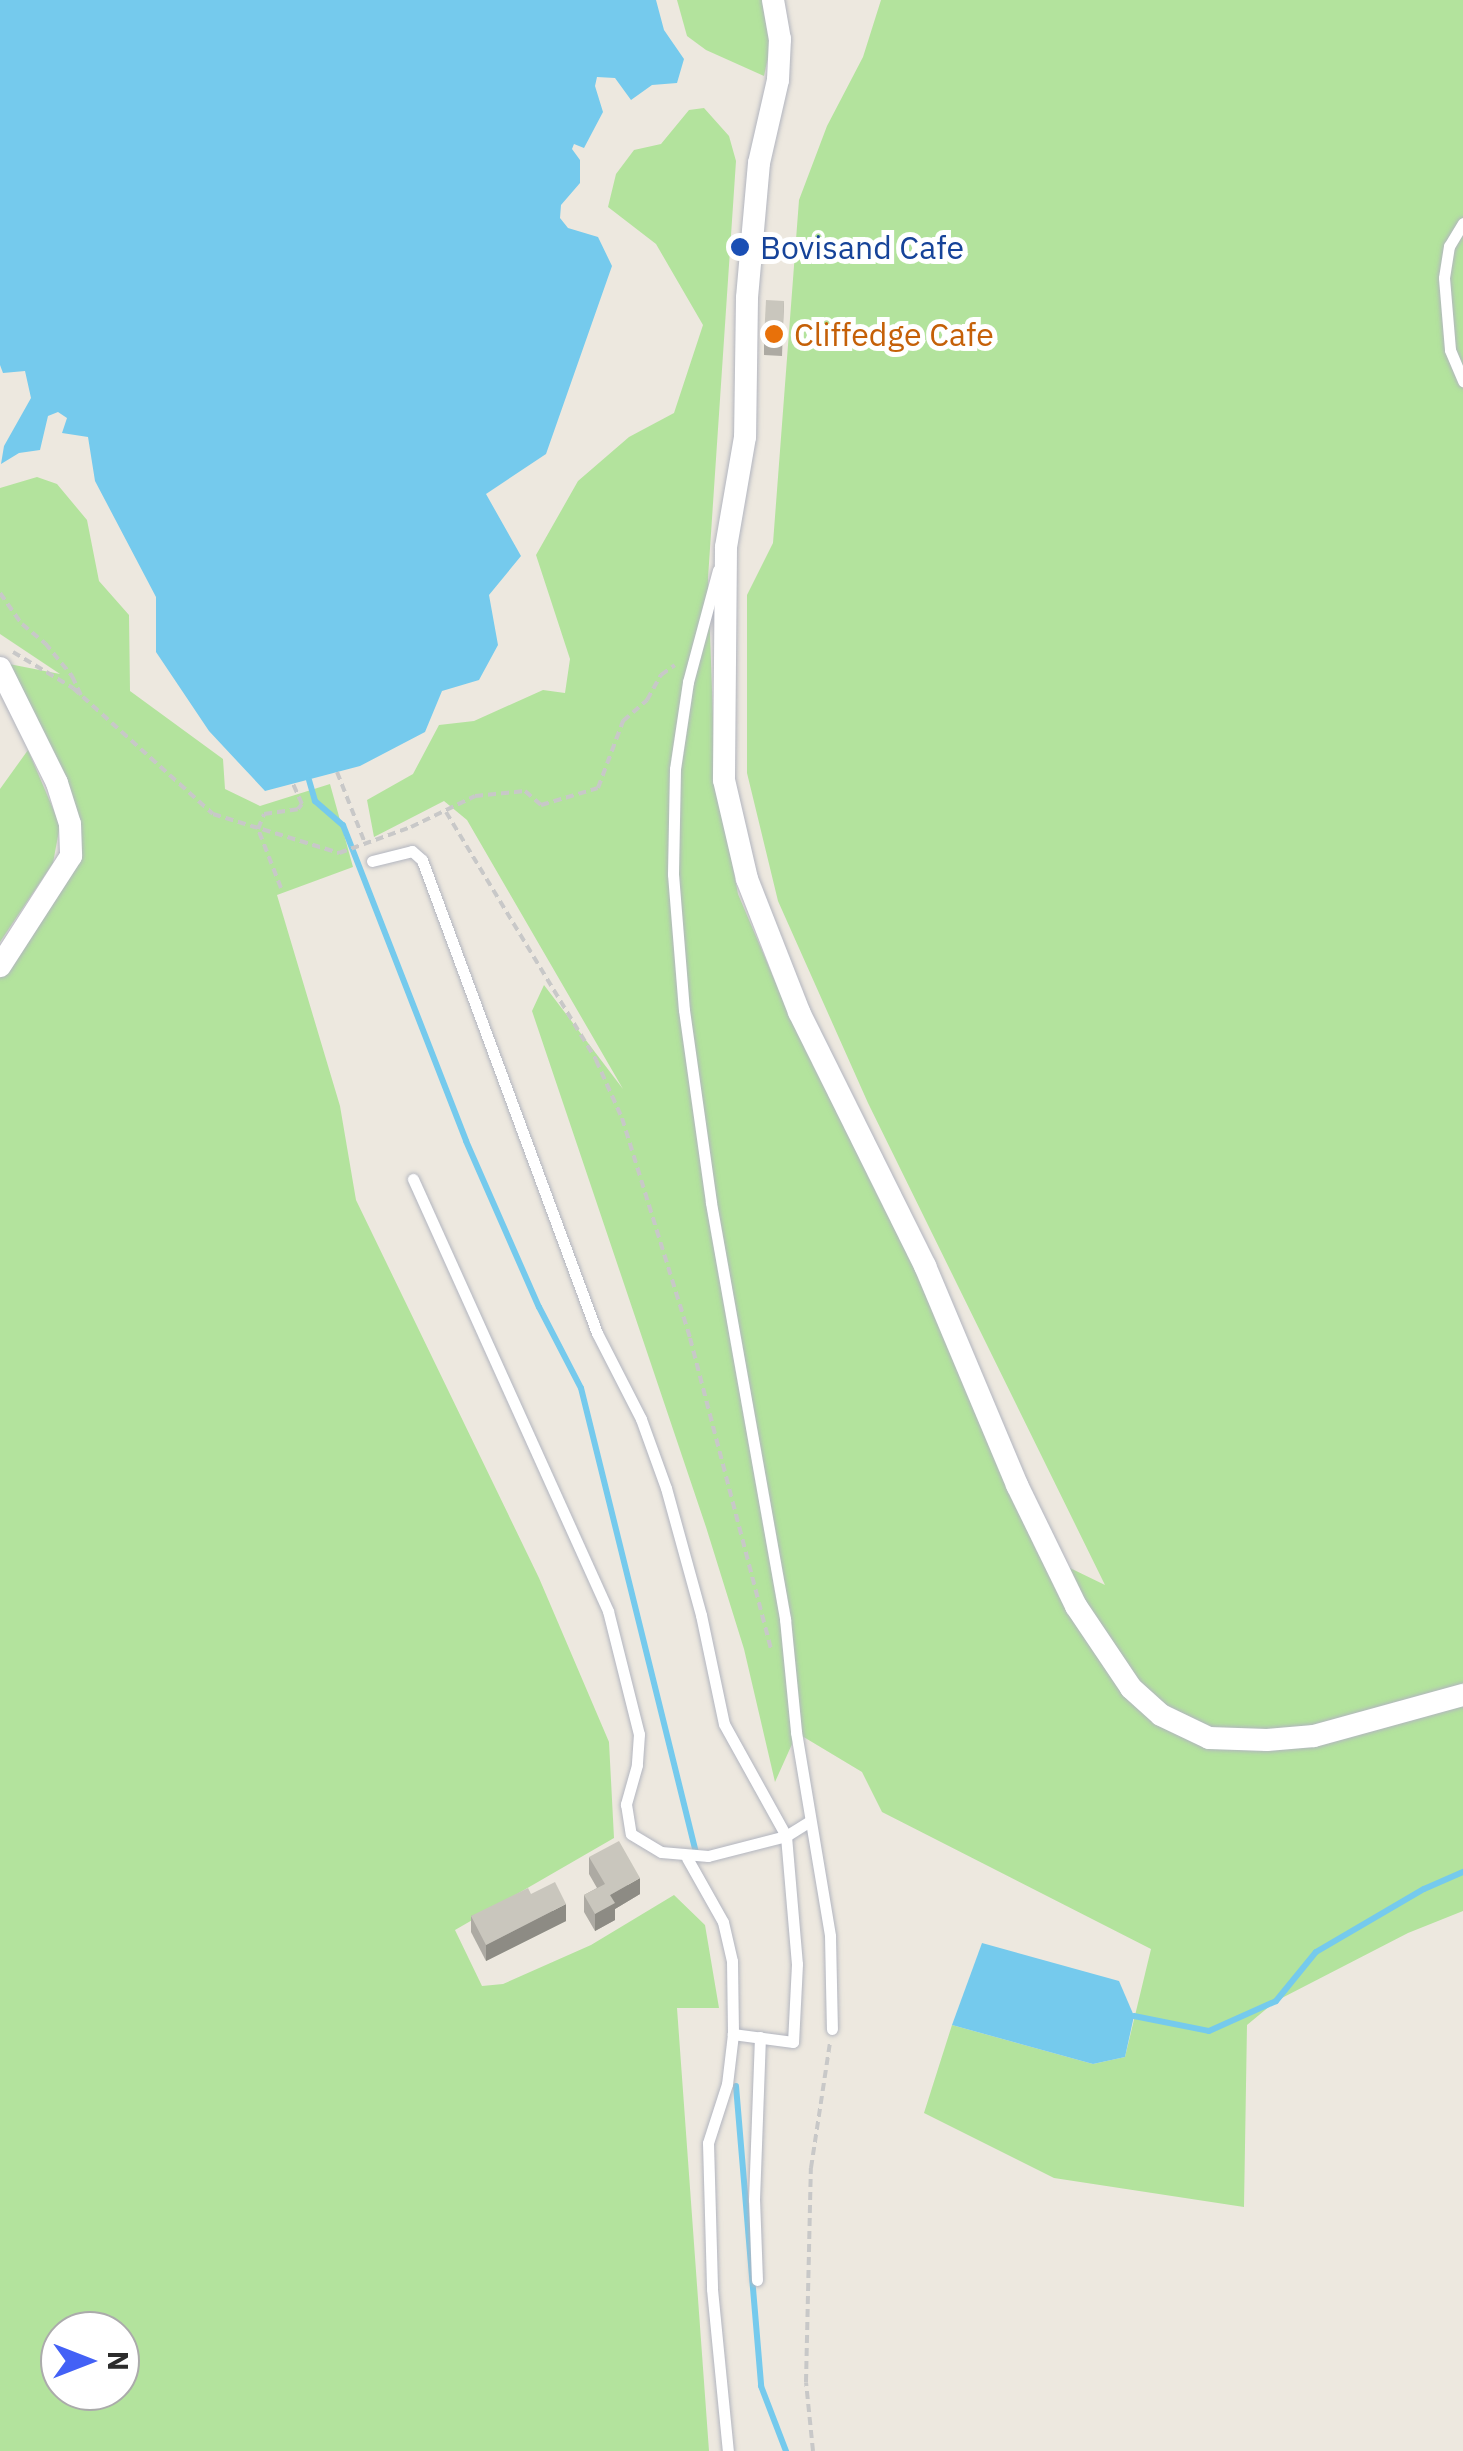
<!DOCTYPE html>
<style>
body{margin:0}
#map{position:relative;width:1463px;height:2451px;overflow:hidden;background:#ede8df;font-family:"IBM Plex Sans",sans-serif}
div>[style]{position:absolute}
[style*='--x']{left:calc(var(--x)*1px);top:calc(var(--y)*1px);width:calc(var(--w)*1px);rotate:calc(var(--a)*1deg)}
.green>*{inset:0;background:#b3e39d}
.water>*{inset:0;background:#75caed}
.stream>*{height:6px;margin:-3px;padding:0 3px;transform-origin:3px;border-radius:3px;background:#75caed}
.path>*{height:4px;margin-top:-2px;transform-origin:0;background:repeating-linear-gradient(90deg,#c8c8c8 0 8px,transparent 0 13px)}
.roads{filter:drop-shadow(0 0 2px #b2b5bf) drop-shadow(0 0 2px #b2b5bf)}
.lane>*{height:11px;margin:-5.5px;padding:0 5.5px;transform-origin:5.5px;border-radius:5.5px;background:#fff}
.street>*{height:22px;margin:-11px;padding:0 11px;transform-origin:11px;border-radius:11px;background:#fff}
.wall>*{inset:0;background:#adaaa3}
.shaded-wall>*{inset:0;background:#8d8b84}
.building>*{inset:0;background:#c9c6bd;transform-origin:0 0}
.dots>*{width:28px;height:28px;translate:-50% -50%;box-sizing:border-box;border:5px solid #fff;border-radius:50%}
span{translate:-50% -50%;white-space:nowrap;text-align:center;line-height:1.15;-webkit-text-stroke:10px #fff;paint-order:stroke}
.transit-label{font-size:32px;color:#164399}
.left{translate:0 -50%;text-align:left}
.food-label{font-size:32px;color:#c56008}
.north{position:absolute;left:40px;top:2311px;width:100px;height:100px;box-sizing:border-box;background:#fff;border:2px solid #ababab;border-radius:50%;rotate:90deg;font-size:28px;font-weight:700;line-height:40px;text-align:center;color:#2c2c2c}
.north::after{content:'';display:block;margin:auto;width:35px;height:45px;background:#4361f6;clip-path:polygon(50% 0,100% 100%,50% 72%,0 100%)}
</style>
<div id="map">
<div class="green">
<div style="clip-path:polygon(677px 0,762px 0,770px 48px,764px 76px,706px 50px,687px 36px)"></div>
<div style="clip-path:polygon(881px 0,1463px 0,1463px 1911px,1408px 1933px,1276px 2001px,1247px 2025px,1244px 2207px,1054px 2178px,924px 2113px,952px 2025px,1093px 2064px,1125px 2057px,1151px 1949px,882px 1812px,862px 1772px,797px 1733px,775px 1782px,744px 1649px,706px 1527px,532px 1011px,544px 985px,623px 1089px,467px 820px,444px 801px,374px 837px,367px 800px,413px 774px,439px 725px,474px 721px,543px 690px,565px 693px,570px 659px,536px 555px,578px 481px,629px 437px,674px 413px,703px 325px,656px 244px,608px 207px,616px 174px,634px 150px,661px 144px,689px 110px,704px 108px,729px 136px,736px 161px,708px 578px,715px 773px,738px 894px,794px 1026px,920px 1278px,1037px 1552px,1105px 1585px,868px 1103px,778px 901px,747px 773px,747px 595px,773px 543px,799px 200px,827px 126px,863px 57px)"></div>
<div style="clip-path:polygon(evenodd,37px 477px,57px 484px,87px 520px,99px 581px,129px 615px,130px 691px,223px 759px,225px 789px,260px 806px,330px 784px,353px 867px,277px 895px,340px 1106px,356px 1200px,539px 1578px,609px 1742px,614px 1838px,455px 1930px,482px 1986px,503px 1984px,591px 1945px,674px 1895px,705px 1925px,719px 2008px,677px 2008px,709px 2451px,0 2451px,0 972px,79px 851px,9px 664px,60px 674px,0 634px,0 488px,37px 477px,60px 2331px,120px 2331px,120px 2391px,60px 2391px,60px 2331px)"></div>
<div style="clip-path:polygon(28px 750px,60px 825px,53px 863px,0 942px,0 789px)"></div>
</div>
<div class="water">
<div style="clip-path:polygon(0 0,656px 0,664px 30px,684px 59px,677px 83px,652px 85px,631px 100px,615px 78px,597px 77px,595px 86px,603px 112px,584px 148px,574px 144px,572px 149px,580px 160px,580px 183px,561px 205px,560px 218px,568px 228px,598px 237px,612px 266px,546px 454px,486px 494px,521px 556px,489px 595px,498px 645px,479px 680px,442px 691px,425px 732px,360px 766px,265px 791px,209px 731px,156px 652px,156px 597px,95px 481px,88px 437px,62px 433px,67px 418px,58px 412px,48px 416px,40px 450px,19px 453px,1px 464px,4px 446px,31px 398px,25px 371px,3px 373px,0 365px)"></div>
<div style="clip-path:polygon(982px 1943px,1119px 1981px,1134px 2016px,1125px 2057px,1093px 2064px,952px 2025px)"></div>
</div>
<div class="stream">
<div style="--x:309;--y:780;--w:22;--a:74"></div>
<div style="--x:315;--y:801;--w:37;--a:41"></div>
<div style="--x:343;--y:825;--w:339;--a:68.7"></div>
<div style="--x:466;--y:1141;--w:181;--a:66.3"></div>
<div style="--x:539;--y:1307;--w:91;--a:62.6"></div>
<div style="--x:581;--y:1388;--w:481;--a:76.1"></div>
<div style="--x:1134;--y:2016;--w:76;--a:11.3"></div>
<div style="--x:1209;--y:2031;--w:73;--a:-24.1"></div>
<div style="--x:1276;--y:2001;--w:63;--a:-50.8"></div>
<div style="--x:1316;--y:1952;--w:125;--a:-30.3"></div>
<div style="--x:1424;--y:1889;--w:43;--a:-23.6"></div>
<div style="--x:736;--y:2086;--w:301;--a:85.2"></div>
<div style="--x:761;--y:2386;--w:70;--a:69"></div>
</div>
<div class="path">
<div style="--x:0;--y:593;--w:38;--a:55"></div>
<div style="--x:22;--y:624;--w:30;--a:40"></div>
<div style="--x:45;--y:643;--w:43;--a:50.7"></div>
<div style="--x:72;--y:676;--w:21;--a:65"></div>
<div style="--x:13;--y:652;--w:70;--a:31"></div>
<div style="--x:73;--y:688;--w:188;--a:42"></div>
<div style="--x:213;--y:814;--w:132;--a:17.2"></div>
<div style="--x:339;--y:853;--w:77;--a:-19.9"></div>
<div style="--x:411;--y:827;--w:71;--a:-25.8"></div>
<div style="--x:475;--y:796;--w:50;--a:-5.7"></div>
<div style="--x:525;--y:791;--w:21;--a:41"></div>
<div style="--x:541;--y:805;--w:59;--a:-16.6"></div>
<div style="--x:598;--y:788;--w:72;--a:-69.5"></div>
<div style="--x:623;--y:721;--w:32;--a:-41"></div>
<div style="--x:647;--y:700;--w:29;--a:-61"></div>
<div style="--x:661;--y:675;--w:17;--a:-36"></div>
<div style="--x:337;--y:772;--w:76;--a:68.5"></div>
<div style="--x:446;--y:812;--w:290;--a:58.8"></div>
<div style="--x:596;--y:1060;--w:64;--a:65.9"></div>
<div style="--x:622;--y:1118;--w:230;--a:72.8"></div>
<div style="--x:690;--y:1338;--w:321;--a:75.4"></div>
<div style="--x:281;--y:888;--w:63;--a:-111.3"></div>
<div style="--x:258;--y:829;--w:16;--a:-68"></div>
<div style="--x:264;--y:814;--w:34;--a:-8"></div>
<div style="--x:298;--y:809;--w:6;--a:-51"></div>
<div style="--x:302;--y:804;--w:22;--a:-114"></div>
<div style="--x:813;--y:2451;--w:69;--a:-95.8"></div>
<div style="--x:806;--y:2382;--w:214;--a:-88.7"></div>
<div style="--x:811;--y:2168;--w:127;--a:-81.4"></div>
</div>
<div class="roads">
<div class="lane">
<div style="--x:1463;--y:223;--w:27;--a:121"></div>
<div style="--x:1449;--y:246;--w:32;--a:99"></div>
<div style="--x:1444;--y:278;--w:72;--a:85.2"></div>
<div style="--x:1450;--y:350;--w:34;--a:67"></div>
<div style="--x:718;--y:570;--w:116;--a:105"></div>
<div style="--x:688;--y:682;--w:88;--a:98.5"></div>
<div style="--x:675;--y:769;--w:105;--a:91.1"></div>
<div style="--x:673;--y:874;--w:136;--a:85.4"></div>
<div style="--x:684;--y:1010;--w:195;--a:82"></div>
<div style="--x:711;--y:1203;--w:423;--a:79.9"></div>
<div style="--x:785;--y:1619;--w:114;--a:84.4"></div>
<div style="--x:796;--y:1732;--w:207;--a:80.5"></div>
<div style="--x:830;--y:1936;--w:93;--a:88.8"></div>
<div style="--x:372;--y:861;--w:41;--a:-14"></div>
<div style="--x:412;--y:851;--w:13;--a:42"></div>
<div style="--x:422;--y:860;--w:504;--a:69.7"></div>
<div style="--x:597;--y:1333;--w:97;--a:62.9"></div>
<div style="--x:641;--y:1419;--w:73;--a:70.1"></div>
<div style="--x:666;--y:1488;--w:132;--a:74.6"></div>
<div style="--x:701;--y:1615;--w:111;--a:78.1"></div>
<div style="--x:724;--y:1724;--w:128;--a:61"></div>
<div style="--x:786;--y:1836;--w:128;--a:85.1"></div>
<div style="--x:797;--y:1964;--w:78;--a:92.9"></div>
<div style="--x:793;--y:2042;--w:61;--a:-172.4"></div>
<div style="--x:733;--y:2034;--w:50;--a:96.8"></div>
<div style="--x:727;--y:2084;--w:62;--a:107.9"></div>
<div style="--x:708;--y:2143;--w:146;--a:88.4"></div>
<div style="--x:712;--y:2289;--w:163;--a:84.4"></div>
<div style="--x:413;--y:1179;--w:474;--a:65.7"></div>
<div style="--x:608;--y:1611;--w:127;--a:75.9"></div>
<div style="--x:639;--y:1734;--w:31;--a:94"></div>
<div style="--x:637;--y:1765;--w:41;--a:105.8"></div>
<div style="--x:626;--y:1804;--w:30;--a:81"></div>
<div style="--x:631;--y:1834;--w:35;--a:31"></div>
<div style="--x:661;--y:1852;--w:47;--a:4.9"></div>
<div style="--x:708;--y:1856;--w:81;--a:-14.4"></div>
<div style="--x:786;--y:1836;--w:28;--a:-32"></div>
<div style="--x:687;--y:1858;--w:73;--a:60.6"></div>
<div style="--x:723;--y:1922;--w:40;--a:77"></div>
<div style="--x:732;--y:1961;--w:73;--a:89.2"></div>
<div style="--x:757;--y:2280;--w:80;--a:-92.1"></div>
<div style="--x:754;--y:2200;--w:163;--a:-87.9"></div>
</div>
<div class="street">
<div style="--x:773;--y:0;--w:40;--a:80"></div>
<div style="--x:780;--y:39;--w:41;--a:92.8"></div>
<div style="--x:778;--y:80;--w:85;--a:102.9"></div>
<div style="--x:759;--y:163;--w:136;--a:95.1"></div>
<div style="--x:747;--y:298;--w:139;--a:90.8"></div>
<div style="--x:745;--y:437;--w:112;--a:99.8"></div>
<div style="--x:726;--y:547;--w:233;--a:90.5"></div>
<div style="--x:724;--y:780;--w:102;--a:76.9"></div>
<div style="--x:747;--y:879;--w:143;--a:68.6"></div>
<div style="--x:799;--y:1012;--w:284;--a:63.6"></div>
<div style="--x:925;--y:1266;--w:238;--a:67.2"></div>
<div style="--x:1017;--y:1485;--w:135;--a:64"></div>
<div style="--x:1076;--y:1606;--w:99;--a:56.1"></div>
<div style="--x:1131;--y:1688;--w:40;--a:42"></div>
<div style="--x:1161;--y:1715;--w:53;--a:25.6"></div>
<div style="--x:1209;--y:1738;--w:58;--a:2"></div>
<div style="--x:1267;--y:1740;--w:47;--a:-4.9"></div>
<div style="--x:1314;--y:1736;--w:155;--a:-15.4"></div>
<div style="--x:0;--y:668;--w:128;--a:63.6"></div>
<div style="--x:57;--y:783;--w:43;--a:72.4"></div>
<div style="--x:70;--y:824;--w:32;--a:88"></div>
<div style="--x:71;--y:856;--w:131;--a:122.8"></div>
</div>
</div>
<div class="wall">
<div style="clip-path:polygon(784px 301px,782px 356px,764px 355px,764px 344px)"></div>
<div style="clip-path:polygon(589px 1857px,640px 1894px,615px 1909px,615px 1920px,595px 1931px,584px 1912px,584px 1895px,597px 1888px,589px 1874px)"></div>
<div style="clip-path:polygon(531px 1894px,566px 1921px,486px 1961px,471px 1932px,471px 1916px)"></div>
</div>
<div class="shaded-wall">
<div style="clip-path:polygon(640px 1878px,640px 1894px,615px 1909px,615px 1920px,595px 1931px,595px 1914px,610px 1895px)"></div>
<div style="clip-path:polygon(566px 1904px,566px 1921px,486px 1961px,486px 1945px)"></div>
</div>
<div class="building">
<div style="left:766px;top:300px;width:18px;height:44px;rotate:3deg"></div>
<div style="clip-path:polygon(619px 1841px,640px 1878px,610px 1895px,615px 1903px,595px 1914px,584px 1895px,605px 1884px,589px 1857px)"></div>
<div style="clip-path:polygon(555px 1882px,566px 1904px,486px 1945px,471px 1916px,528px 1888px,531px 1894px)"></div>
</div>
<div class="dots">
<div style="left:740px;top:247px;background:#1a4fb4"></div>
<div style="left:774px;top:334px;background:#e8710a"></div>
</div>
<div class="transit-label">
<span class="left" style="left:760px;top:247px">Bovisand Cafe</span>
</div>
<div class="food-label">
<span class="left" style="left:794px;top:334px">Cliffedge Cafe</span>
</div>
<div class="north">N</div>
</div>
